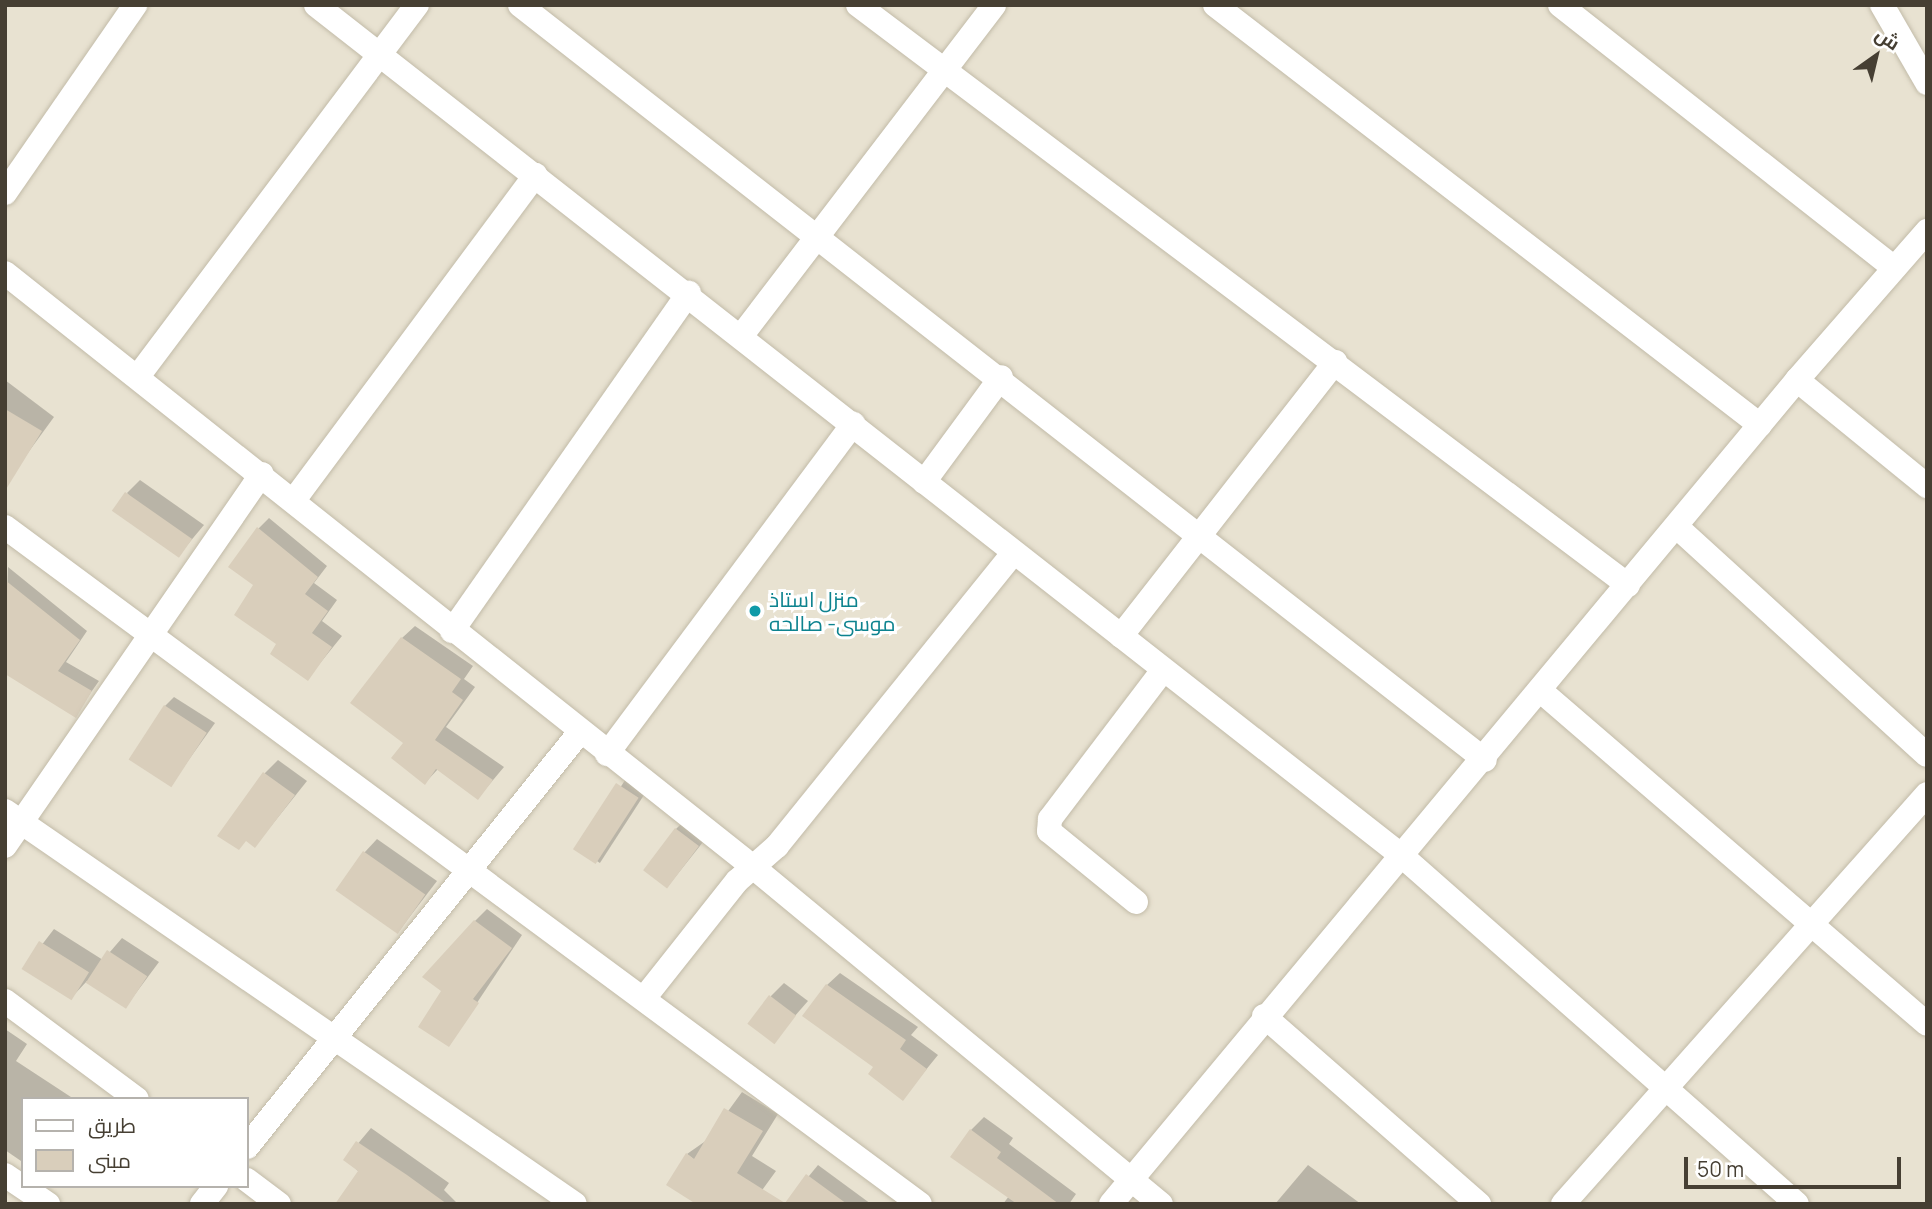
<!DOCTYPE html>
<meta charset="utf-8">
<style>
body{margin:0}
#map{position:relative;width:1932px;height:1209px;overflow:hidden;background:#f3efe3;font-family:Manrope,Cairo,sans-serif}
div>[style]{position:absolute}
[style*='--x']{left:calc(var(--x)*1px);top:calc(var(--y)*1px);width:calc(var(--w)*1px);rotate:calc(var(--a)*1deg)}
.residential>*{inset:0;background:#e8e2d1}
.shadow>*{inset:0;background:#0003;transform-origin:0 0}
.building>*{inset:0;background:#d9cebb;transform-origin:0 0}
.roads{filter:drop-shadow(0 0 2px #c2bba8) drop-shadow(0 0 2px #c2bba8)}
.street>*{height:24px;margin:-12px;padding:0 12px;transform-origin:12px;border-radius:12px;background:#fff}
.dots>*{width:19px;height:19px;translate:-50% -50%;box-sizing:border-box;border:4px solid #fff;border-radius:50%}
span{translate:-50% -50%;white-space:nowrap;text-align:center;line-height:1.15;-webkit-text-stroke:6px #fff;paint-order:stroke}
.culture-label{font-size:21px;color:#0d838f}
.left{translate:0 -50%;text-align:left}
.frame{position:absolute;inset:0;border:7px solid #463f33;pointer-events:none}
.legend{position:absolute;left:21px;top:1097px;width:228px;height:91px;box-sizing:border-box;background:#fff;border:2px solid #b5b2ad;margin:0;padding:9px 12px;list-style:none;font-size:21px;color:#463f33}
.legend li{display:flex;align-items:center;gap:14px;height:35px}
.legend b{width:35px;border:2px solid #b5b2ad}
.north{position:absolute;left:1841px;top:21px;width:70px;height:70px;-webkit-text-stroke:5px #fff;paint-order:stroke;rotate:34deg;font-size:19px;font-weight:700;line-height:28px;text-align:center;color:#463f33}
.north::after{content:'';display:block;margin:auto;width:24px;height:32px;background:#463f33;clip-path:polygon(50% 0,100% 100%,50% 72%,0 100%)}
.scale{position:absolute;left:1684px;top:1157px;width:217px;height:32px;box-sizing:border-box;border:4px solid #463f33;border-top:0;padding-left:9px;font-size:21px;line-height:24px;white-space:nowrap;color:#463f33;-webkit-text-stroke:5px #fff;paint-order:stroke}
</style>
<div id="map">
<div class="residential">
<div style="clip-path:polygon(evenodd,5px 5px,1927px 5px,1927px 1204px,5px 1204px,5px 5px,23px 1099px,247px 1099px,247px 1186px,23px 1186px,23px 1099px)"></div>
</div>
<div class="shadow">
<div style="clip-path:polygon(5px 380px,54px 417px,19px 465px,5px 456px)"></div>
<div style="clip-path:polygon(140px 480px,204px 525px,178px 556px,127px 493px)"></div>
<div style="clip-path:polygon(269px 518px,327px 566px,314px 583px,337px 600px,322px 621px,342px 636px,308px 678px,278px 643px,258px 529px)"></div>
<div style="clip-path:polygon(8px 567px,87px 631px,66px 662px,99px 681px,75px 715px,5px 669px)"></div>
<div style="clip-path:polygon(415px 626px,473px 666px,464px 679px,475px 687px,446px 727px,504px 767px,478px 798px,438px 769px,425px 783px,405px 743px,402px 638px)"></div>
<div style="clip-path:polygon(174px 697px,215px 723px,170px 786px,165px 706px)"></div>
<div style="clip-path:polygon(278px 760px,307px 781px,255px 846px,265px 773px)"></div>
<div style="left:631px;top:771px;width:24px;height:94px;rotate:33deg"></div>
<div style="clip-path:polygon(689px 816px,711px 832px,668px 886px,676px 829px)"></div>
<div style="clip-path:polygon(377px 839px,437px 881px,398px 932px,364px 853px)"></div>
<div style="clip-path:polygon(487px 909px,522px 935px,449px 1045px,444px 990px,475px 921px)"></div>
<div style="clip-path:polygon(54px 929px,103px 960px,122px 938px,159px 962px,127px 1005px,87px 981px,71px 998px,24px 968px)"></div>
<div style="clip-path:polygon(840px 973px,918px 1027px,911px 1035px,938px 1055px,903px 1098px,827px 985px)"></div>
<div style="clip-path:polygon(784px 983px,808px 1001px,773px 1041px,771px 996px)"></div>
<div style="clip-path:polygon(5px 1029px,27px 1044px,16px 1061px,74px 1099px,23px 1099px,21px 1161px,5px 1150px)"></div>
<div style="clip-path:polygon(742px 1092px,778px 1114px,752px 1156px,776px 1171px,752px 1204px,687px 1154px,707px 1140px)"></div>
<div style="clip-path:polygon(984px 1117px,1013px 1138px,1009px 1144px,1076px 1194px,1069px 1204px,1003px 1204px,1009px 1196px,971px 1130px)"></div>
<div style="clip-path:polygon(371px 1128px,449px 1183px,444px 1190px,458px 1204px,394px 1204px,345px 1159px)"></div>
<div style="clip-path:polygon(818px 1165px,871px 1204px,786px 1204px)"></div>
<div style="clip-path:polygon(1308px 1165px,1361px 1204px,1275px 1204px)"></div>
</div>
<div class="building">
<div style="clip-path:polygon(5px 409px,42px 431px,5px 491px)"></div>
<div style="left:125px;top:492px;width:82px;height:23px;rotate:35deg"></div>
<div style="clip-path:polygon(257px 527px,318px 577px,305px 594px,328px 611px,312px 633px,332px 647px,308px 681px,270px 654px,276px 644px,234px 615px,253px 585px,228px 567px)"></div>
<div style="clip-path:polygon(5px 580px,80px 640px,58px 671px,92px 691px,76px 718px,5px 674px)"></div>
<div style="clip-path:polygon(401px 637px,461px 679px,452px 692px,463px 700px,435px 740px,493px 780px,478px 800px,436px 769px,425px 785px,391px 758px,403px 743px,350px 703px)"></div>
<div style="left:164px;top:705px;width:51px;height:65px;rotate:33deg"></div>
<div style="clip-path:polygon(263px 772px,295px 795px,255px 848px,246px 841px,239px 850px,217px 836px)"></div>
<div style="left:616px;top:783px;width:27px;height:79px;rotate:33deg"></div>
<div style="left:675px;top:828px;width:30px;height:53px;rotate:37deg"></div>
<div style="left:363px;top:851px;width:76px;height:48px;rotate:35deg"></div>
<div style="clip-path:polygon(474px 920px,512px 948px,473px 999px,479px 1003px,449px 1047px,418px 1027px,441px 991px,422px 977px)"></div>
<div style="left:39px;top:941px;width:59px;height:33px;rotate:32deg"></div>
<div style="left:107px;top:950px;width:48px;height:39px;rotate:33deg"></div>
<div style="clip-path:polygon(826px 984px,906px 1040px,900px 1049px,927px 1069px,903px 1101px,868px 1074px,873px 1067px,802px 1016px)"></div>
<div style="left:769px;top:995px;width:34px;height:36px;rotate:37deg"></div>
<div style="clip-path:polygon(724px 1108px,763px 1131px,737px 1173px,785px 1203px,806px 1174px,847px 1204px,696px 1204px,666px 1185px,686px 1153px,694px 1159px)"></div>
<div style="clip-path:polygon(970px 1129px,1001px 1152px,997px 1158px,1059px 1204px,1017px 1204px,950px 1157px)"></div>
<div style="clip-path:polygon(356px 1141px,407px 1175px,447px 1204px,335px 1204px,358px 1171px,343px 1160px)"></div>
</div>
<div class="roads">
<div class="street">
<div style="--x:316;--y:5;--w:1380;--a:38.08"></div>
<div style="--x:1402;--y:856;--w:526;--a:41.38"></div>
<div style="--x:520;--y:5;--w:1225;--a:38.04"></div>
<div style="--x:858;--y:5;--w:964;--a:36.99"></div>
<div style="--x:1215;--y:5;--w:688;--a:37.62"></div>
<div style="--x:1560;--y:5;--w:424;--a:38.2"></div>
<div style="--x:1882;--y:5;--w:90;--a:60"></div>
<div style="--x:5;--y:193;--w:229;--a:-55.3"></div>
<div style="--x:5;--y:273;--w:955;--a:38.45"></div>
<div style="--x:753;--y:867;--w:529;--a:39.56"></div>
<div style="--x:742;--y:335;--w:415;--a:-52.6"></div>
<div style="--x:139;--y:375;--w:463;--a:-53.1"></div>
<div style="--x:1797;--y:380;--w:198;--a:-48.9"></div>
<div style="--x:924;--y:482;--w:130;--a:-53.7"></div>
<div style="--x:294;--y:500;--w:405;--a:-53.4"></div>
<div style="--x:5;--y:527;--w:1138;--a:36.5"></div>
<div style="--x:1677;--y:527;--w:338;--a:42.4"></div>
<div style="--x:452;--y:631;--w:413;--a:-55"></div>
<div style="--x:1121;--y:636;--w:348;--a:-52"></div>
<div style="--x:1542;--y:692;--w:508;--a:40.77"></div>
<div style="--x:607;--y:754;--w:412;--a:-53.3"></div>
<div style="--x:5;--y:811;--w:692;--a:34.59"></div>
<div style="--x:5;--y:846;--w:452;--a:-55.4"></div>
<div style="--x:1136;--y:902;--w:112;--a:-140.8"></div>
<div style="--x:1049;--y:831;--w:12;--a:-85"></div>
<div style="--x:1050;--y:819;--w:187;--a:-52.8"></div>
<div style="--x:645;--y:997;--w:148;--a:-51.6"></div>
<div style="--x:737;--y:881;--w:53;--a:-41.2"></div>
<div style="--x:777;--y:846;--w:375;--a:-51.1"></div>
<div style="--x:5;--y:1001;--w:164;--a:36.6"></div>
<div style="--x:1264;--y:1016;--w:286;--a:41.2"></div>
<div style="--x:247;--y:1147;--w:532;--a:-51.26"></div>
<div style="--x:5;--y:1175;--w:52;--a:34"></div>
<div style="--x:247;--y:1180;--w:40;--a:37"></div>
<div style="--x:202;--y:1204;--w:23;--a:-52"></div>
<div style="--x:1111;--y:1204;--w:1072;--a:-50.22"></div>
<div style="--x:1797;--y:380;--w:168;--a:39.2"></div>
<div style="--x:1563;--y:1204;--w:548;--a:-48.4"></div>
</div>
</div>
<div class="dots">
<div style="left:755px;top:611px;background:#0f9aa8"></div>
</div>
<div class="culture-label">
<span class="left" style="left:769px;top:611px">منزل استاذ<br>موسى- صالحه</span>
</div>
<div class="frame"></div>
<ul class="legend">
<li><b style="height:9px;background:#fff"></b>طريق</li>
<li><b style="height:19px;background:#d9cebb"></b>مبنى</li>
</ul>
<div class="north">ش</div>
<div class="scale">50 m</div>
</div>
